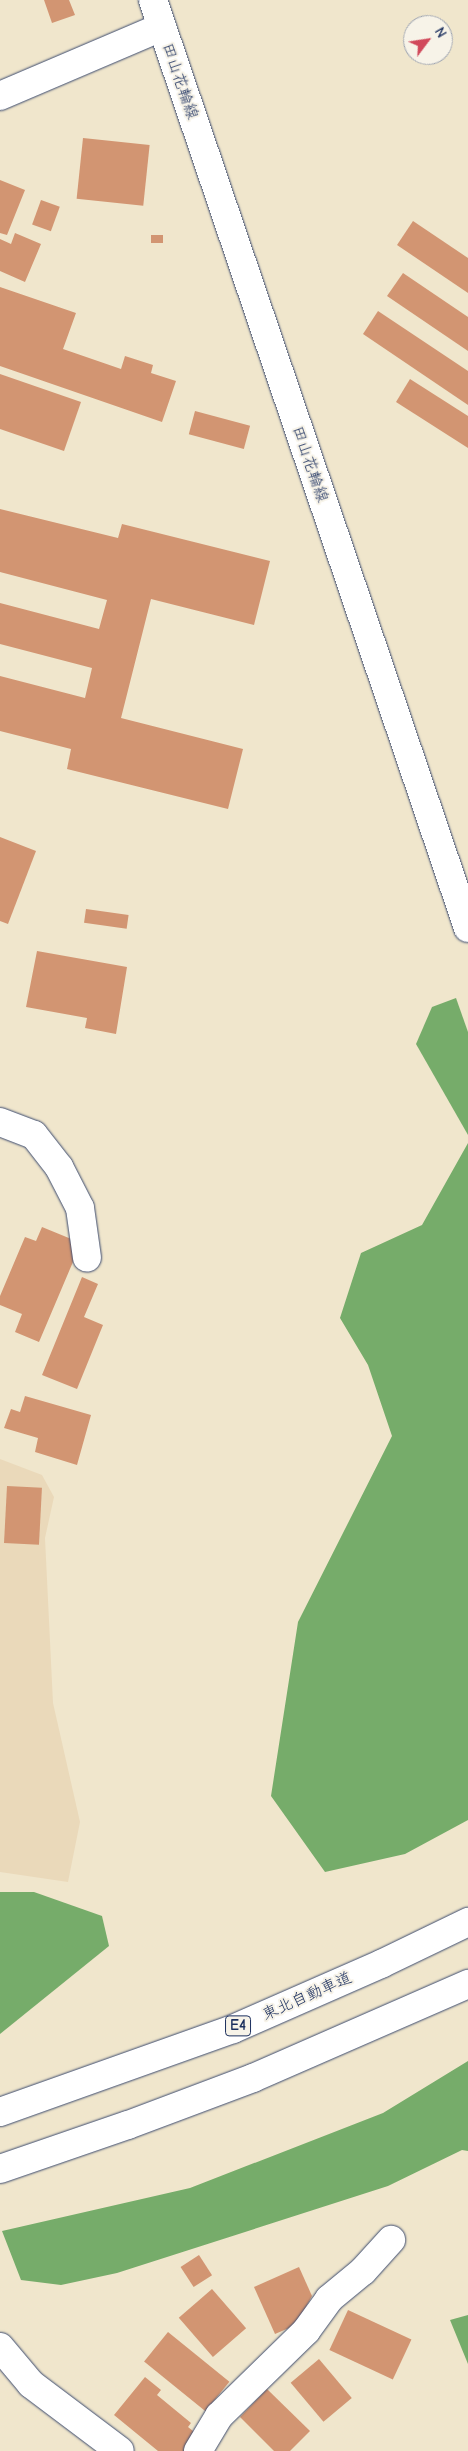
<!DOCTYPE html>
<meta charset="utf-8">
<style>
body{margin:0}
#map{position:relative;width:468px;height:2451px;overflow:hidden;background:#f0e6cc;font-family:"Comic Neue","Klee One",sans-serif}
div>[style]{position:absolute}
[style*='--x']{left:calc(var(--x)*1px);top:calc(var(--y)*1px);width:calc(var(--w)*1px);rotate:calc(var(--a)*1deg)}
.built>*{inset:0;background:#ead9ba}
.forest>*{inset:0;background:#76ac6a}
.building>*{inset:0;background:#d29572;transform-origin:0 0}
.roads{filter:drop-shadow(0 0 1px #3b4a6e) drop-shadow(0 0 1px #3b4a6e)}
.minor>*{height:28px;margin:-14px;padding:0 14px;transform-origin:14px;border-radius:14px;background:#fff}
.major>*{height:28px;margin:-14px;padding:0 14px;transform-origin:14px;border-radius:14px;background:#fff}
.highway>*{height:28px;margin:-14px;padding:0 14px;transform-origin:14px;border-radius:14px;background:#fff}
span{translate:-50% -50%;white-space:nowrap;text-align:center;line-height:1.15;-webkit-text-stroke:4px #f7f3e8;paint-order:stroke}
.shield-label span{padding:1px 4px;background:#f7f3e8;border:1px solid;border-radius:4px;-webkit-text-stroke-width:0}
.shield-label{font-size:15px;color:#1b2f5e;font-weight:700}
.street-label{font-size:16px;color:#1b2f5e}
.north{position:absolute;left:403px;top:15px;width:50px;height:50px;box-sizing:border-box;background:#f7f3e8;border:1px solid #9fa5b1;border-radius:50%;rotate:59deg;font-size:14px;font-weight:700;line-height:20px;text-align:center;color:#1b2f5e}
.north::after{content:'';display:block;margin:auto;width:18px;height:22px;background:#d1495b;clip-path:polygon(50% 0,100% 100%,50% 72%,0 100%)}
</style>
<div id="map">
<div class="built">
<div style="clip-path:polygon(0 1459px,42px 1475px,54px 1497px,45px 1538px,53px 1703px,80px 1822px,68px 1882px,0 1872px)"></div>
</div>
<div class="forest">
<div style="clip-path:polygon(456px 998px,468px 1032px,468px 1135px,416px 1044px,432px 1007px)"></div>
<div style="clip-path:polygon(468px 1143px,468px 1820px,405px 1854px,325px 1872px,271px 1796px,298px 1622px,392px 1436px,368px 1365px,340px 1318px,361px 1253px,422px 1225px)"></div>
<div style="clip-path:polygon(0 1892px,34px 1892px,102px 1916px,109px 1946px,0 2034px)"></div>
<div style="clip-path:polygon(468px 2061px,468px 2151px,462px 2150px,388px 2186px,117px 2273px,61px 2285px,21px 2280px,2px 2231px,190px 2188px,383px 2113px)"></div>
<div style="clip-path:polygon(468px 2315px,468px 2364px,450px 2320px)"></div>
</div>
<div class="building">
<div style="clip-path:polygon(44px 0,69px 0,75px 15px,52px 23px)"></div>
<div style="left:83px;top:138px;width:67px;height:61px;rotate:6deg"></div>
<div style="clip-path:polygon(0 180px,25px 190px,7px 235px,0 233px)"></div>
<div style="left:41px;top:200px;width:20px;height:26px;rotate:20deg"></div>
<div style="clip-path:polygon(413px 221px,468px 258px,468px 293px,397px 245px)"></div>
<div style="clip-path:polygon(15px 233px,41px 244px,25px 282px,0 271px,0 239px,11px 244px)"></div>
<div style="left:151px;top:235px;width:12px;height:8px"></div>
<div style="clip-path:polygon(403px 273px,468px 317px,468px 351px,387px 296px)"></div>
<div style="clip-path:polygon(0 287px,76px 313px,63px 349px,121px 369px,125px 356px,153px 365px,151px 373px,176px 381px,162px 422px,0 366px)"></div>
<div style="clip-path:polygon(378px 311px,468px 371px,468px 405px,363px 334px)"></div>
<div style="clip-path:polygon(0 374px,81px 402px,64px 451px,0 429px)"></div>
<div style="clip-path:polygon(410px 379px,468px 416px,468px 448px,396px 402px)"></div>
<div style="left:195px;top:411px;width:57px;height:24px;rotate:15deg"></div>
<div style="clip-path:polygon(0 509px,118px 538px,122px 524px,270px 561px,254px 625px,151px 599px,121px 718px,243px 749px,228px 809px,67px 769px,71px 749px,0 731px,0 676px,85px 698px,92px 668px,0 644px,0 603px,99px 629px,107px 600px,0 572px)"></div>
<div style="clip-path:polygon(0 837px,36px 851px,8px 924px,0 921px)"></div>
<div style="left:86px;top:909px;width:43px;height:14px;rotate:8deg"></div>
<div style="clip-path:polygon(37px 951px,127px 967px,116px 1034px,85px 1028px,87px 1018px,26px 1007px)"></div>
<div style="clip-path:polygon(42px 1227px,81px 1243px,39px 1342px,15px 1332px,22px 1314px,0 1305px,0 1296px,25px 1237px,36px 1241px)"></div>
<div style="clip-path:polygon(82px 1277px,98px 1284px,84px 1317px,103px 1325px,77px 1389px,42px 1375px)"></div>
<div style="clip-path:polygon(25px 1396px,91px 1415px,77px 1465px,35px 1452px,38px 1438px,4px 1428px,11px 1409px,20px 1412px)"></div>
<div style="left:7px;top:1486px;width:35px;height:57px;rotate:3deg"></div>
<div style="left:199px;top:2255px;width:24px;height:22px;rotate:57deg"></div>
<div style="clip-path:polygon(299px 2267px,312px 2296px,296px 2325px,275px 2334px,254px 2287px)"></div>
<div style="left:212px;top:2289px;width:52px;height:44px;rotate:49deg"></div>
<div style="left:348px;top:2310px;width:70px;height:44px;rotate:25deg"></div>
<div style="left:168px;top:2332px;width:79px;height:38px;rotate:39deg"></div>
<div style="left:319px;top:2359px;width:51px;height:37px;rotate:50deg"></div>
<div style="clip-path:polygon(145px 2377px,161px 2390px,157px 2395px,191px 2423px,188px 2427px,198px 2435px,185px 2451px,158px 2451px,114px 2415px)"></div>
<div style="clip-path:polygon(267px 2389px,310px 2431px,290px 2451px,274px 2451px,240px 2417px)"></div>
</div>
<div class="roads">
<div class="minor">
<div style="--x:0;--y:96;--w:176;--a:-23.1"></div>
<div style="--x:0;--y:1122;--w:36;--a:21"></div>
<div style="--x:34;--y:1135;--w:41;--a:52"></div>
<div style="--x:59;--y:1167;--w:46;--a:62.9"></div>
<div style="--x:80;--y:1208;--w:50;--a:82"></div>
<div style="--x:0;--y:2347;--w:48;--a:50"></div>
<div style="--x:31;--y:2384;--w:111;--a:37"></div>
<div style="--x:198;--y:2451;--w:41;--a:-59"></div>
<div style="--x:219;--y:2416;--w:122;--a:-44.3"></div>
<div style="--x:306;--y:2331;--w:39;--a:-54"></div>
<div style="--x:329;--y:2299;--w:44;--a:-39.5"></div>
<div style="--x:363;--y:2271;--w:42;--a:-47.9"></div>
</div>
<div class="major">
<div style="--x:153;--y:0;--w:980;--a:71.25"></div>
</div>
<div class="highway">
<div style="--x:0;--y:2112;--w:247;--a:-19.6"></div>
<div style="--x:233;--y:2029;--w:162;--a:-23.7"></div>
<div style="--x:381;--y:1964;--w:97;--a:-25.8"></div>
<div style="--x:0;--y:2169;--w:135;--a:-19"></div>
<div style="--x:128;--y:2125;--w:134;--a:-20.6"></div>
<div style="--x:253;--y:2078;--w:235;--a:-23.6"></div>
</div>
</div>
<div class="shield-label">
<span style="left:238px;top:2026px">E4</span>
</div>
<div class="street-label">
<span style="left:180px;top:81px;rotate:71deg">田山花輪線</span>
<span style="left:310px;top:464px;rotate:71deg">田山花輪線</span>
<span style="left:307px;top:1996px;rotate:-24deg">東北自動車道</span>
</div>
<div class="north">N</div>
</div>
